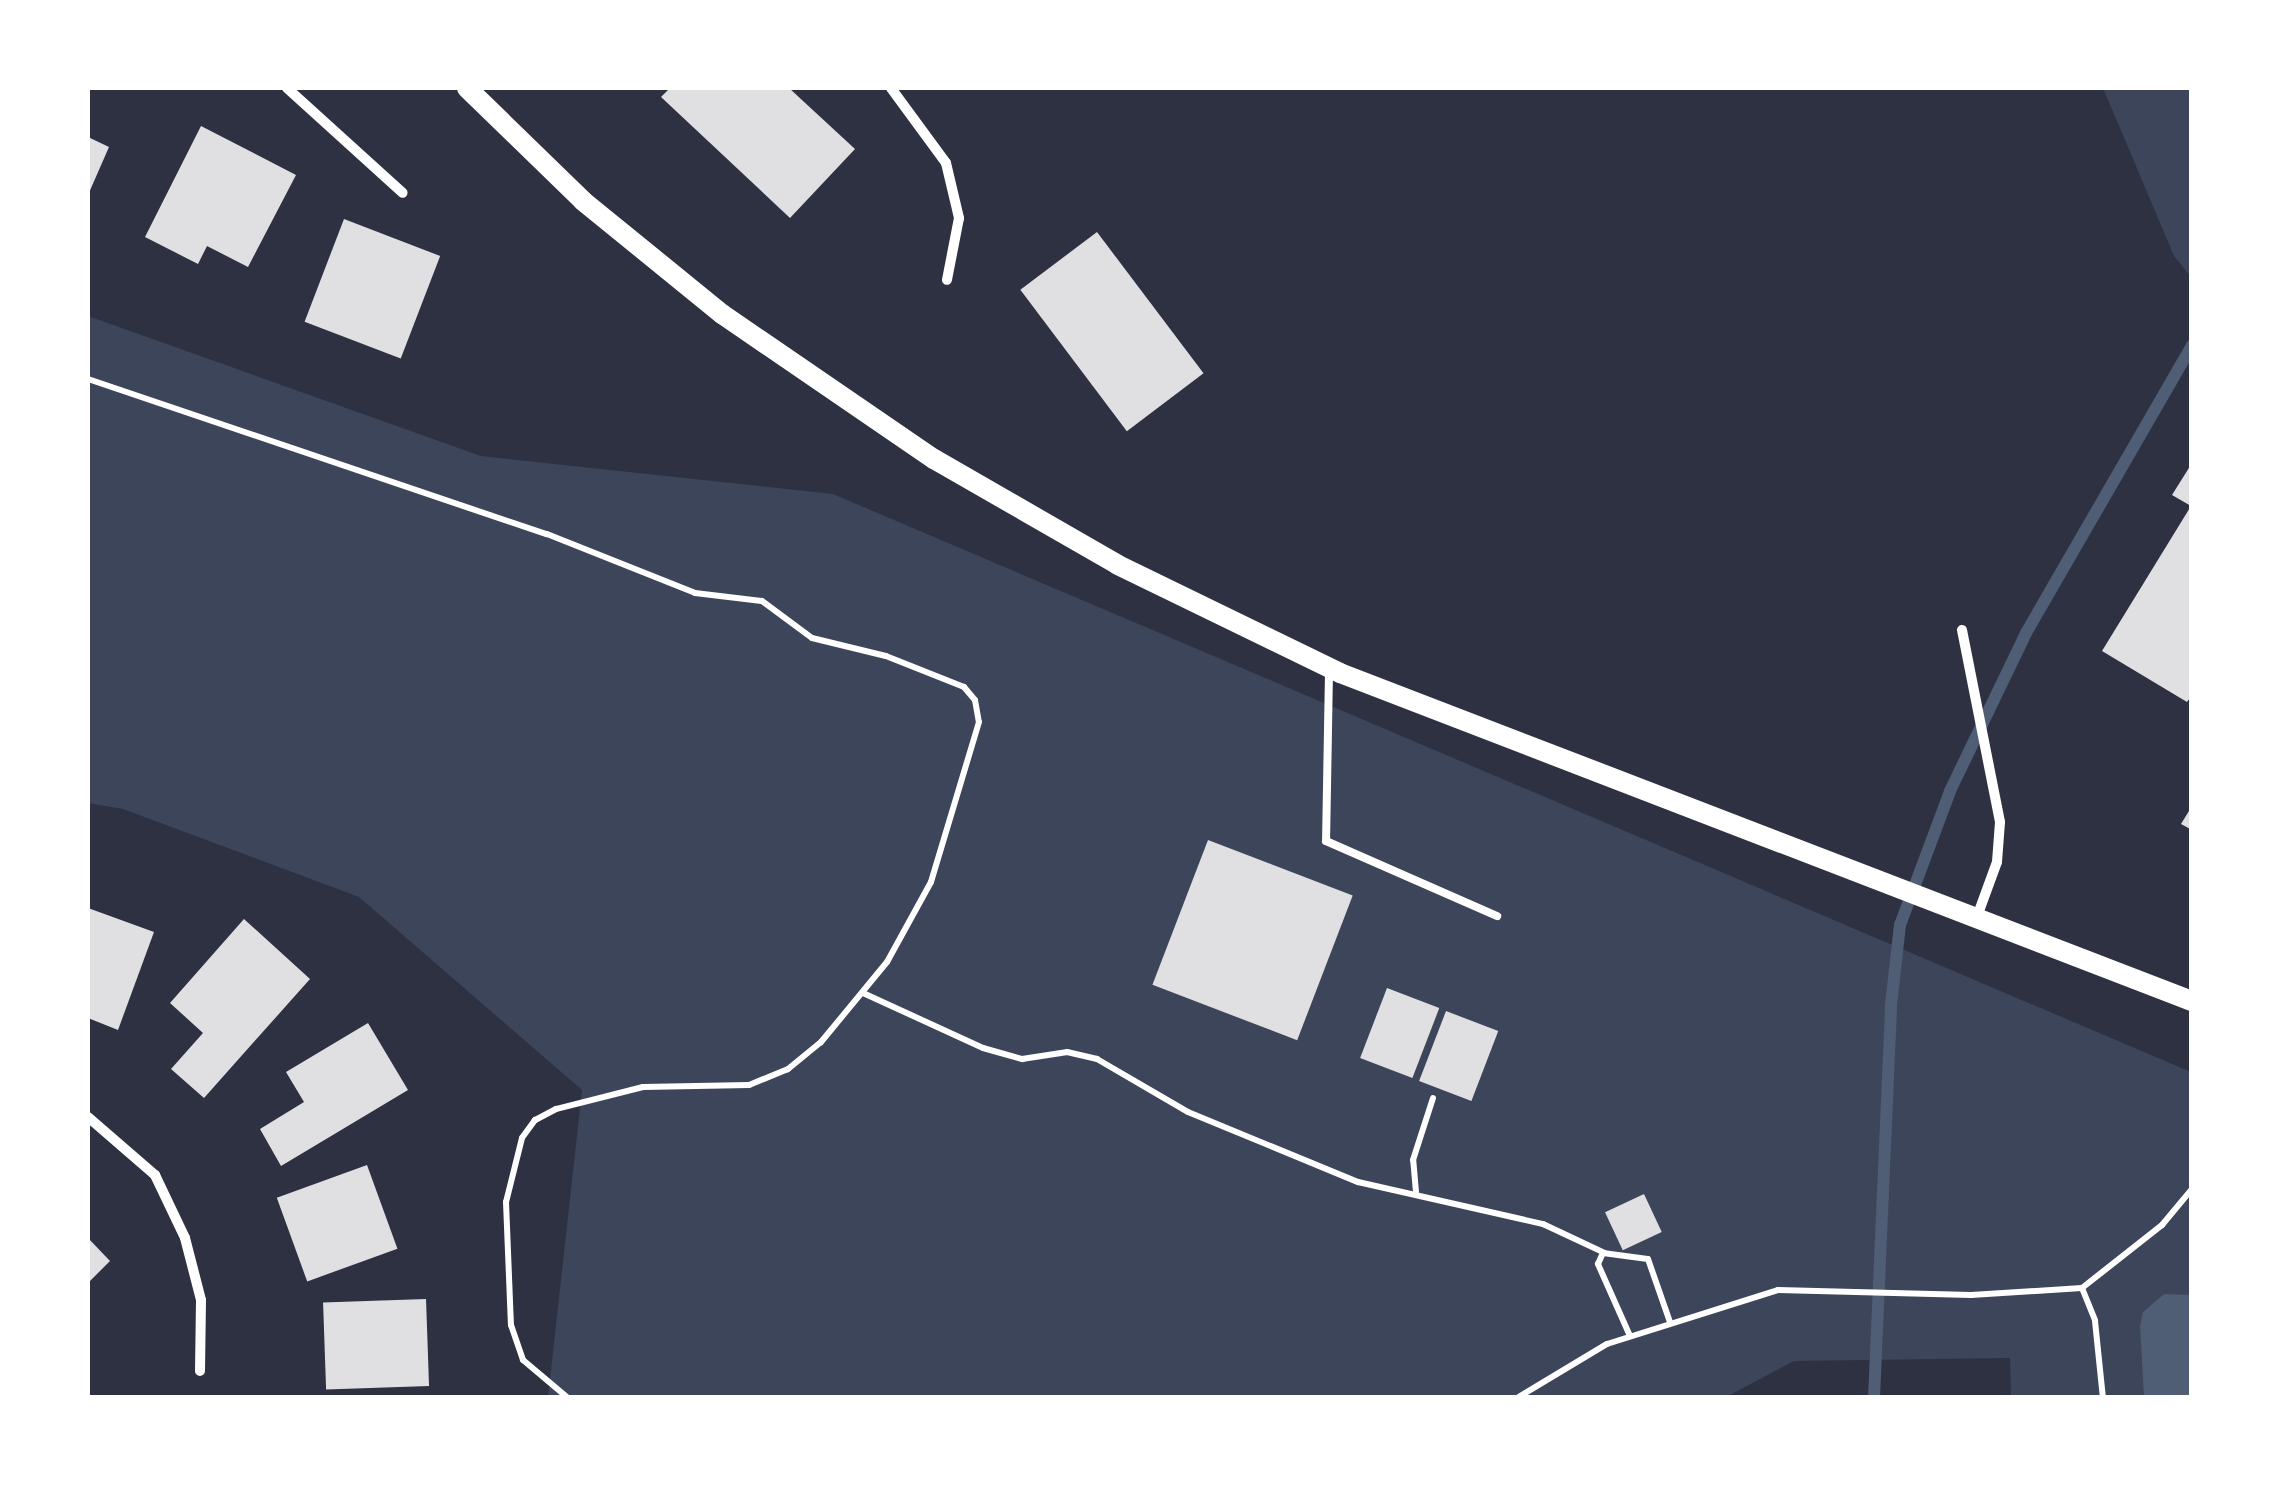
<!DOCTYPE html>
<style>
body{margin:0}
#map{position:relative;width:2279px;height:1485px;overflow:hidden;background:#2d3142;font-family:"PT Sans",sans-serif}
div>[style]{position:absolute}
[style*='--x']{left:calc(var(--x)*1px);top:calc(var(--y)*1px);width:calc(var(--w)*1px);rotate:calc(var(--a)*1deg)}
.green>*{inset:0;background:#3c4559}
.water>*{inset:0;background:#4f5d75}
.stream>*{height:12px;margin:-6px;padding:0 6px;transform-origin:6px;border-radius:6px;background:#4f5d75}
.building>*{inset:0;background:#e0e0e3;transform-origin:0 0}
.path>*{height:6px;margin:-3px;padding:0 3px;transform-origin:3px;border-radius:3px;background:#fff}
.service>*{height:8px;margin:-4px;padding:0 4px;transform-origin:4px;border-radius:4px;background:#fff}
.minor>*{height:10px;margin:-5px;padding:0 5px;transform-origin:5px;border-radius:5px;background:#fff}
.secondary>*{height:20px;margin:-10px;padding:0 10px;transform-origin:10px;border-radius:10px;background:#fff}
span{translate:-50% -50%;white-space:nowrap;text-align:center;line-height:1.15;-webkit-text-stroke:10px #fff;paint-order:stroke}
.frame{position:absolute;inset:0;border:90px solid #fff;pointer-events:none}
</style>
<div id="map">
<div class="green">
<div style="clip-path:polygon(2103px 88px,2191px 88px,2191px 277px,2174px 256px)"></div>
<div style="clip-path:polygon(88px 316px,481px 456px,833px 494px,2191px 1072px,2191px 1397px,2011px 1397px,2010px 1358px,1794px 1361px,1724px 1398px,548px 1397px,582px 1090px,359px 897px,123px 809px,88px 803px)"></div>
</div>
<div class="water">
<div style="clip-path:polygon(2164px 1294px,2191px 1295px,2191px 1397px,2144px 1397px,2140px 1326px,2143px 1312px)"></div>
</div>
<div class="stream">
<div style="--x:1874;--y:1398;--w:393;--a:-87.5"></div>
<div style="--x:1891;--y:1005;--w:81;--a:-83.6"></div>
<div style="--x:1900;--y:925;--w:143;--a:-69.5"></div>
<div style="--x:1950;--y:791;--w:175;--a:-64.3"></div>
<div style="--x:2026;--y:633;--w:332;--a:-60"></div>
</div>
<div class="building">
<div style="clip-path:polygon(670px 88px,789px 88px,855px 149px,790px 218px,661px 97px)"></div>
<div style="clip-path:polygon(201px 126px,296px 175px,248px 267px,207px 246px,198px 264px,145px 237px)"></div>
<div style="clip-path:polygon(88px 137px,109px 147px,88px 195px)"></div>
<div style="left:344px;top:219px;width:103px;height:110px;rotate:21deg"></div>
<div style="left:1097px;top:232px;width:177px;height:96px;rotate:53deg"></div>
<div style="clip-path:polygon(2192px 463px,2192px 695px,2187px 702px,2102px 651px,2191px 506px,2172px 495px)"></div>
<div style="clip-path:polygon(2192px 806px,2192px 830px,2181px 824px)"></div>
<div style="left:1208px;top:840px;width:155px;height:155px;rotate:21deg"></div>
<div style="clip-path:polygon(88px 908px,154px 932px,118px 1030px,88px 1018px)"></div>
<div style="clip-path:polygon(244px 919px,310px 979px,204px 1098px,171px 1069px,203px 1033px,170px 1003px)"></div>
<div style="left:1387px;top:988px;width:56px;height:75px;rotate:21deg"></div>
<div style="left:1446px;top:1011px;width:56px;height:75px;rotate:21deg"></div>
<div style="clip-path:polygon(368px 1023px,408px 1090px,281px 1166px,260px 1129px,304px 1102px,286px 1072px)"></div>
<div style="left:367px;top:1165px;width:89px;height:96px;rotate:70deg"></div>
<div style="left:1644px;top:1194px;width:42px;height:43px;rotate:65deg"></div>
<div style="clip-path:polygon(88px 1238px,110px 1261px,88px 1283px)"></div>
<div style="left:426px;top:1299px;width:87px;height:103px;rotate:88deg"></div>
</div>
<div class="path">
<div style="--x:88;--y:379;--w:484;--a:18.7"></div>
<div style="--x:547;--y:534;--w:159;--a:21.7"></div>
<div style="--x:695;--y:593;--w:67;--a:6.8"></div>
<div style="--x:762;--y:601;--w:62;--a:36.5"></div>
<div style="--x:812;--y:638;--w:76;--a:13.7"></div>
<div style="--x:886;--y:656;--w:84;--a:21.7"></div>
<div style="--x:964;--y:687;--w:17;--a:50"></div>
<div style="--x:975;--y:700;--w:22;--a:80"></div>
<div style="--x:979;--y:722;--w:167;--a:106.7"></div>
<div style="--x:931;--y:882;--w:91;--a:118.8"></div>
<div style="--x:887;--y:962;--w:104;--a:129.5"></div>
<div style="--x:821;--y:1042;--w:43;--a:140.7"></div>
<div style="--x:788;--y:1069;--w:42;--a:157.7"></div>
<div style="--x:749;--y:1085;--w:106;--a:178.9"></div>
<div style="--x:643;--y:1087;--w:90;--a:165.8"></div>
<div style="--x:556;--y:1109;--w:24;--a:152"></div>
<div style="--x:535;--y:1120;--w:22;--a:126"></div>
<div style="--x:522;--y:1138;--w:66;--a:104"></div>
<div style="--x:506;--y:1202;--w:123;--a:87.7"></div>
<div style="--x:511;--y:1325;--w:37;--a:71"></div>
<div style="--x:523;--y:1360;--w:59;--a:40.2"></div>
<div style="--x:863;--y:993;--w:132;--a:24.6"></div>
<div style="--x:983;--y:1048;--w:41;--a:15.8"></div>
<div style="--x:1022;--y:1059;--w:46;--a:-8.8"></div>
<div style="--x:1067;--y:1052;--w:31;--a:13"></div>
<div style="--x:1097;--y:1059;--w:105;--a:30.2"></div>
<div style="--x:1188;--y:1112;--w:184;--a:22.4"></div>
<div style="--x:1358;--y:1182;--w:190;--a:12.8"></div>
<div style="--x:1543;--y:1224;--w:68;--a:25.1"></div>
<div style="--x:1416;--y:1192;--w:32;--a:-95"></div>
<div style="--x:1413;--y:1160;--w:65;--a:-72.1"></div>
<div style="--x:2082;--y:1288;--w:35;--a:68"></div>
<div style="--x:2095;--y:1321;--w:77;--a:84.1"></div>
<div style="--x:1630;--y:1336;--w:79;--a:-114"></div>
<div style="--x:1598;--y:1264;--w:12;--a:-66"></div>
<div style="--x:1603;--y:1253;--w:45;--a:7.6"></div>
<div style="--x:1648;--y:1259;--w:67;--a:70.8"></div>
<div style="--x:1517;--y:1398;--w:105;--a:-31"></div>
<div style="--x:1607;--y:1344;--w:179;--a:-17.5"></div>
<div style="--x:1778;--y:1290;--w:193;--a:1.5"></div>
<div style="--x:1971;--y:1295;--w:111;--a:-3.6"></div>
<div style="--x:2082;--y:1288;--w:102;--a:-38.2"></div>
<div style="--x:2162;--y:1225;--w:47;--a:-50.2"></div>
</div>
<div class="service">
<div style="--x:1329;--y:672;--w:169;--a:91"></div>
<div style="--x:1326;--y:841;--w:187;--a:23.7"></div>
</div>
<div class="minor">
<div style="--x:287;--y:88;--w:156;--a:42.2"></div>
<div style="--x:891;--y:88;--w:93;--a:53.7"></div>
<div style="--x:946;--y:163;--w:57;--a:76.7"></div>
<div style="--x:959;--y:218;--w:63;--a:101"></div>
<div style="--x:1962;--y:630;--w:196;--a:78.8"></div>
<div style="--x:2000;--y:822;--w:40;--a:94.3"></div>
<div style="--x:1997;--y:862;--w:55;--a:110.1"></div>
<div style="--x:88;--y:1117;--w:89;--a:40.9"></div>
<div style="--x:155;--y:1175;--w:70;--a:64.5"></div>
<div style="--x:185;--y:1238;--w:64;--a:75.5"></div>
<div style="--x:201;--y:1300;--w:71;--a:90.8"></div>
</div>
<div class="secondary">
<div style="--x:467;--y:88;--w:162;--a:44.2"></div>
<div style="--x:583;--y:201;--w:179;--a:39.1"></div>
<div style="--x:722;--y:314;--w:257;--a:34.4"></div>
<div style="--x:934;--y:459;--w:212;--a:29.9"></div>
<div style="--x:1118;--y:565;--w:247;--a:25.9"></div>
<div style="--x:1340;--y:673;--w:913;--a:21.06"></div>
</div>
<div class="frame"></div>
</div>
